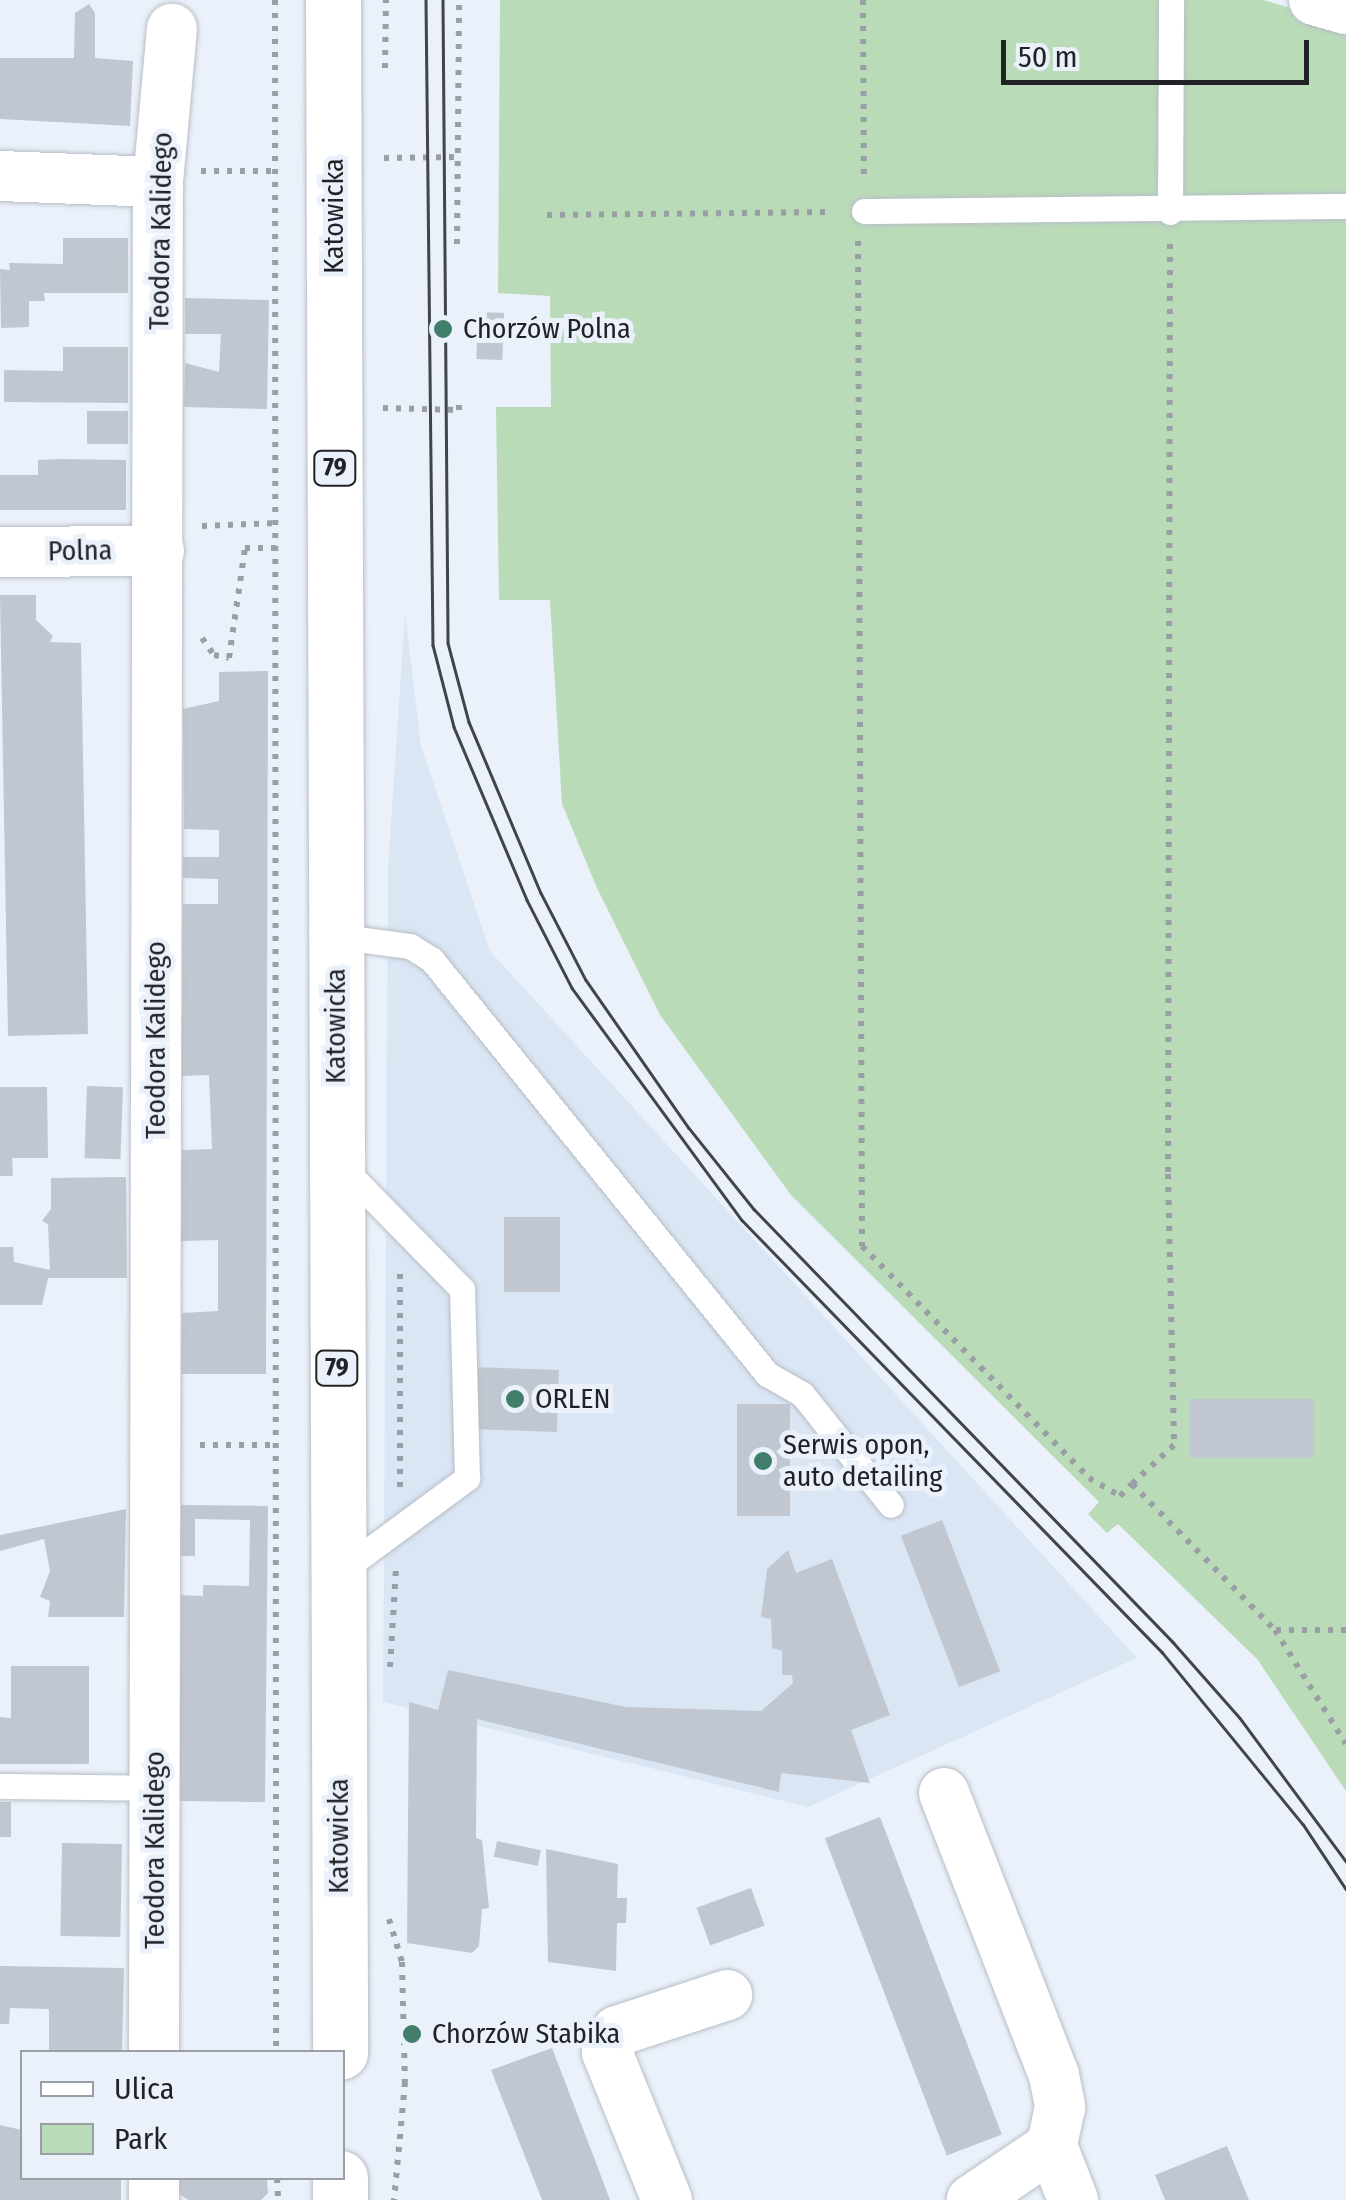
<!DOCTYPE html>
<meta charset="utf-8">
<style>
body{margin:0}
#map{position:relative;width:1346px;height:2200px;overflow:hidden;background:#ebf1fa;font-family:"Fira Sans Condensed",sans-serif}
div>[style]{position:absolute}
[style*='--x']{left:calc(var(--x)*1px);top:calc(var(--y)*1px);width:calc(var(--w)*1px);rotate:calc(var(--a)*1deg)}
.built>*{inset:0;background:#dbe6f5}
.green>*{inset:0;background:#badbb8}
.building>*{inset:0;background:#c1c7d0;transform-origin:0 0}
.path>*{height:6px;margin-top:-3px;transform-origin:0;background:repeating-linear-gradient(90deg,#9a9fa5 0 5px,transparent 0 13px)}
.roads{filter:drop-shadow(0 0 2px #b7bec6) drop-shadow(0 0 2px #b7bec6)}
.service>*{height:25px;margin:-12.5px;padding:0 12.5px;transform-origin:12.5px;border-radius:12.5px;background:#fff}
.minor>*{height:50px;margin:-25px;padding:0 25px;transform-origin:25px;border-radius:25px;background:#fff}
.primary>*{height:55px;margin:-27.5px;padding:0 27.5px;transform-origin:27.5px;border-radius:27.5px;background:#fff}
.tram>*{height:2.5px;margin:-1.25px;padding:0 1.25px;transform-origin:1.25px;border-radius:1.25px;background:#414448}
.dots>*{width:28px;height:28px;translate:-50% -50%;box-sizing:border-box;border:5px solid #ebf1fa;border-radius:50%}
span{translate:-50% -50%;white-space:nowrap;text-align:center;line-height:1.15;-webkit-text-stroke:10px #ebf1fa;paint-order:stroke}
.shield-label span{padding:2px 8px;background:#ebf1fa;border:2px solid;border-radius:8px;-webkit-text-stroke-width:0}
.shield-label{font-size:25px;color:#202225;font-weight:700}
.street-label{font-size:28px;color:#202225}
.poi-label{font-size:28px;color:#202225}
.left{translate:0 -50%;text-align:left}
.legend{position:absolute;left:20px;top:2050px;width:325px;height:130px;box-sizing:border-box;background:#ebf1fa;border:2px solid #9a9ea5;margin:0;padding:12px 18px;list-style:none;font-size:30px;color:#202225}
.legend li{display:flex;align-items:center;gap:20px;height:50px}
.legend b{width:50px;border:2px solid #9a9ea5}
.scale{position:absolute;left:1001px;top:40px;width:308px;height:45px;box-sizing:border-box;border:5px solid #202225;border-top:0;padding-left:12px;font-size:30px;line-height:35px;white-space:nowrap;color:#202225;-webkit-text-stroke:8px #ebf1fa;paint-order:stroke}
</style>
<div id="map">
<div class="built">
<div style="clip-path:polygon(405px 612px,421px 746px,490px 951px,1137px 1658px,808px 1807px,383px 1702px,388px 869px)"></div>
</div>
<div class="green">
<div style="clip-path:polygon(500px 0,1263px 0,1346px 24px,1346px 1791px,1257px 1659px,1118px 1524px,1107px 1533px,1088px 1514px,1099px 1502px,791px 1195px,660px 1015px,597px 888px,562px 804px,550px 600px,499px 600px,496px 407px,551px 407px,550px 296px,498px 293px)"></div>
</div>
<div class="building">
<div style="clip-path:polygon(89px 4px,95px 13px,95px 58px,133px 61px,130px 126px,0 119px,0 58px,74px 58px,75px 13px)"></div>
<div style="clip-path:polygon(63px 238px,128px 238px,128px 293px,44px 293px,45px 301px,29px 301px,29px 327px,1px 328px,0 269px,10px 270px,9px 263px,63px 264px)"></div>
<div style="clip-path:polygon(185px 298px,269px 300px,267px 409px,184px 407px,185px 363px,219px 372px,221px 334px,185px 334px)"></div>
<div style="left:478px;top:312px;width:26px;height:47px;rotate:2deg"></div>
<div style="clip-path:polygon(63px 347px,128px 347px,128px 403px,4px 402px,4px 370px,63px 371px)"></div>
<div style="left:87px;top:411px;width:41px;height:33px"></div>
<div style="clip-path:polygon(60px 459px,126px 460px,126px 510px,0 510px,0 475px,38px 475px,38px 460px)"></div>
<div style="clip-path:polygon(0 595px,36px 595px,36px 620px,53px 636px,50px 642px,81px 643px,88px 1034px,8px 1036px)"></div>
<div style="clip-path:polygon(268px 671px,266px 1374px,181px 1374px,182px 1313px,218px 1311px,218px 1240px,181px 1241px,182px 1150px,212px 1149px,209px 1075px,182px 1076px,183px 904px,218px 904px,218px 879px,183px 878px,183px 857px,219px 857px,219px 830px,184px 829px,183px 709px,219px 701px,219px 672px)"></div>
<div style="left:87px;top:1086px;width:36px;height:72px;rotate:2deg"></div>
<div style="clip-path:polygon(0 1087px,47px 1087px,48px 1158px,12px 1158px,13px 1176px,0 1176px)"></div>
<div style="clip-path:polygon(126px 1177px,127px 1278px,48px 1278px,42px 1305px,0 1305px,0 1247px,13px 1247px,14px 1262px,50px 1270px,48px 1224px,42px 1221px,51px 1209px,51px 1178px)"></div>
<div style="left:504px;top:1217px;width:56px;height:75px"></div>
<div style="left:472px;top:1367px;width:87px;height:62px;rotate:2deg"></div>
<div style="left:1190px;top:1399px;width:124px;height:59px"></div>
<div style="left:737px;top:1404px;width:53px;height:112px"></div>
<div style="clip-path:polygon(181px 1505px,268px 1506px,265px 1802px,179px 1801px,181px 1595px,203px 1596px,203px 1585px,249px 1586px,250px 1520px,195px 1519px,195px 1556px,180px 1556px)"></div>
<div style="clip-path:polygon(126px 1509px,124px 1617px,48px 1617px,50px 1601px,40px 1597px,50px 1571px,44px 1539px,0 1551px,0 1535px)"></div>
<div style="left:942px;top:1520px;width:162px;height:44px;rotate:69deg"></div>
<div style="clip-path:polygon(788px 1550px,796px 1573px,832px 1559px,890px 1715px,851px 1730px,870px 1783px,781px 1773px,779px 1792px,477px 1719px,476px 1838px,482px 1840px,489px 1908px,482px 1909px,479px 1946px,472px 1953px,407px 1943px,409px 1702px,438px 1710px,448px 1670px,626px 1707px,761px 1711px,793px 1683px,792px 1675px,782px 1675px,782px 1651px,772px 1648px,771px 1619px,761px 1617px,767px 1569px)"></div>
<div style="clip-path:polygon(11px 1666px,89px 1666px,89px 1764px,0 1764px,0 1717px,11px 1718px)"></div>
<div style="left:0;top:1802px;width:11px;height:35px"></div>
<div style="left:880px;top:1817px;width:340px;height:59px;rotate:69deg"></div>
<div style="left:497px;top:1841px;width:45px;height:16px;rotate:12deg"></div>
<div style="left:62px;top:1843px;width:60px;height:93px;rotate:1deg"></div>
<div style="clip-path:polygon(546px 1849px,618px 1864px,617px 1898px,627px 1898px,626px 1923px,617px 1923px,616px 1971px,548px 1962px)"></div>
<div style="left:751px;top:1888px;width:40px;height:58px;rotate:70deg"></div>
<div style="clip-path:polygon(0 1966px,124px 1968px,122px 2052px,49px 2052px,49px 2009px,10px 2008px,9px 2024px,0 2024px)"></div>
<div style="clip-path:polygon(552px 2048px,595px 2160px,610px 2200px,542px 2200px,491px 2070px)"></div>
<div style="clip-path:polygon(0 2125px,22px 2130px,22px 2178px,121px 2178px,121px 2200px,0 2200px)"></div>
<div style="clip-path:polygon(1227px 2146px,1249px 2200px,1165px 2200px,1155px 2175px)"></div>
<div style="clip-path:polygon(177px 2178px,267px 2178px,268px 2193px,261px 2200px,188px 2200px,177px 2192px)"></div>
</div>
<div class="path">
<div style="--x:275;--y:0;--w:2052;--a:89.97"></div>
<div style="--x:863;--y:0;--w:179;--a:89.7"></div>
<div style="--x:385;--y:68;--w:68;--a:-89.2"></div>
<div style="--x:384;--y:158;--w:73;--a:-0.8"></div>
<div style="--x:201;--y:171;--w:75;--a:0"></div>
<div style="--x:547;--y:215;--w:286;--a:-0.6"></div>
<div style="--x:858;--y:241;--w:1005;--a:89.77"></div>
<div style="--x:862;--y:1246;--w:325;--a:45.6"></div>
<div style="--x:1089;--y:1478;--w:36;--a:30"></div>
<div style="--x:1120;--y:1496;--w:17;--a:-45"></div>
<div style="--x:457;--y:244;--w:244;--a:-89.5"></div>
<div style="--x:1170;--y:244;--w:930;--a:90.12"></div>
<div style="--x:1168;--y:1174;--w:271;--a:88.7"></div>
<div style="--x:1174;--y:1445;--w:57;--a:137.1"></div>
<div style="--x:1132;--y:1484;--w:204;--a:45.6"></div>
<div style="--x:1275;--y:1630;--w:134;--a:58.1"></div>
<div style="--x:383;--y:408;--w:76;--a:1.5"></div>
<div style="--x:459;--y:410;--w:9;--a:-90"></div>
<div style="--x:202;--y:526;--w:74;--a:-2.3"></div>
<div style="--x:202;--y:638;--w:21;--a:55"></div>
<div style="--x:214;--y:655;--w:15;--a:11"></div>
<div style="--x:229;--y:658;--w:111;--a:-81.7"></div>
<div style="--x:245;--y:548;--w:31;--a:0"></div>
<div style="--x:200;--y:1445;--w:74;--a:0"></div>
<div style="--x:400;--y:1487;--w:213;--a:-90"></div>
<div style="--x:1276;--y:1630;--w:70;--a:0"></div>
<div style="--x:390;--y:1667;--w:98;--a:-86.5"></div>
<div style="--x:389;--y:1919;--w:45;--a:73.2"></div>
<div style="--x:402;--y:1962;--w:120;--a:88.6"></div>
<div style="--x:405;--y:2082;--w:119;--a:95.3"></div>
<div style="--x:277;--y:2178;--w:22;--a:87"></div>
</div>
<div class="roads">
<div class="service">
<div style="--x:864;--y:211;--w:482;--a:-0.6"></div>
<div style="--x:1170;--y:212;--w:212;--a:-89.7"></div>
<div style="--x:335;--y:936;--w:76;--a:7.6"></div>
<div style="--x:410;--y:946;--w:26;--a:32"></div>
<div style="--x:432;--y:960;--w:533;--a:51.02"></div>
<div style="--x:767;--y:1374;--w:40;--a:29.7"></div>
<div style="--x:802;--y:1394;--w:142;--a:51.3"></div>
<div style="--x:341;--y:1571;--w:157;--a:-36.4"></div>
<div style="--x:467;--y:1478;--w:189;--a:-91.5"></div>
<div style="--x:462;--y:1289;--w:170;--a:-134.5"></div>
<div style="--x:0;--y:1786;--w:155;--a:0.7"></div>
</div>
<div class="minor">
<div style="--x:1314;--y:0;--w:33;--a:16"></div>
<div style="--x:0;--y:176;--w:158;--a:2.2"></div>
<div style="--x:0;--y:552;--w:159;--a:-0.4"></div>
<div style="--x:944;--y:1793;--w:303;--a:68.7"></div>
<div style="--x:1054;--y:2075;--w:33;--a:79"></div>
<div style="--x:1060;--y:2107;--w:40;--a:102"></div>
<div style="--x:1052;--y:2146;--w:97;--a:146"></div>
<div style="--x:154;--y:2052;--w:1870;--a:-89.88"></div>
<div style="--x:158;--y:182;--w:154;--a:-84.8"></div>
<div style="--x:1052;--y:2146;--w:58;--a:68.7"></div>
<div style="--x:154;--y:2178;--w:22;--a:90"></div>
<div style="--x:667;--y:2200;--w:160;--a:-112.1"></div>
<div style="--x:607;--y:2052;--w:23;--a:-65"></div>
<div style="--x:617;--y:2031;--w:116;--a:-18.1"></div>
</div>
<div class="primary">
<div style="--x:333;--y:0;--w:2052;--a:89.8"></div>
<div style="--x:340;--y:2200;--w:22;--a:-90"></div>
</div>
</div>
<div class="tram">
<div style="--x:426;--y:0;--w:645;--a:89.38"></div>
<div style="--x:433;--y:645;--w:85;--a:75.6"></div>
<div style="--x:454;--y:727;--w:188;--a:67.1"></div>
<div style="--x:527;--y:900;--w:99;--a:62.9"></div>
<div style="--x:572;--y:988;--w:288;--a:53.8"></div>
<div style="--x:742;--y:1220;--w:603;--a:45.81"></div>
<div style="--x:1162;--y:1652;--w:222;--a:50.7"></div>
<div style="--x:1303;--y:1824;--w:78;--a:56.5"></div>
<div style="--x:443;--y:0;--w:643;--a:89.55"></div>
<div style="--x:448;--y:643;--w:82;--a:75.1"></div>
<div style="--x:469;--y:722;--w:186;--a:67.2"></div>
<div style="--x:541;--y:893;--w:98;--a:62.7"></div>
<div style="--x:586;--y:980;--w:180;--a:55.2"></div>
<div style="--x:689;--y:1128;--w:104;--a:51.3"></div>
<div style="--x:754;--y:1209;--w:603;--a:45.94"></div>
<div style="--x:1173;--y:1642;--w:101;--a:48.6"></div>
<div style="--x:1240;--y:1718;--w:178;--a:53.5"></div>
</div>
<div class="dots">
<div style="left:443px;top:329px;background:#407e6b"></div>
<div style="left:515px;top:1399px;background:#407e6b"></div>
<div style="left:763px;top:1461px;background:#407e6b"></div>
<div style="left:412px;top:2034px;background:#407e6b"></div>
</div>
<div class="shield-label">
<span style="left:335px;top:468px">79</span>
<span style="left:337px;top:1368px">79</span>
</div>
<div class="street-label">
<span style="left:334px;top:216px;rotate:-90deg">Katowicka</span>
<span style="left:161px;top:231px;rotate:-89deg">Teodora Kalidego</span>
<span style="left:80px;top:551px;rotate:-1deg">Polna</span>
<span style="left:336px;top:1026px;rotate:-90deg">Katowicka</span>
<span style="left:156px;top:1040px;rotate:-90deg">Teodora Kalidego</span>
<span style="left:339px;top:1836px;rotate:-90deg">Katowicka</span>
<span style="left:155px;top:1850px;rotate:-90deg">Teodora Kalidego</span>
</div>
<div class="poi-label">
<span class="left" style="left:463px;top:329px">Chorzów Polna</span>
<span class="left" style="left:535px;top:1399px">ORLEN</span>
<span class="left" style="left:783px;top:1461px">Serwis opon,<br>auto detailing</span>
<span class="left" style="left:432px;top:2034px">Chorzów Stabika</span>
</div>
<ul class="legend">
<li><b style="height:12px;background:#fff"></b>Ulica</li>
<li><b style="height:28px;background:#badbb8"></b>Park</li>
</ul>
<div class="scale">50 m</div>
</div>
